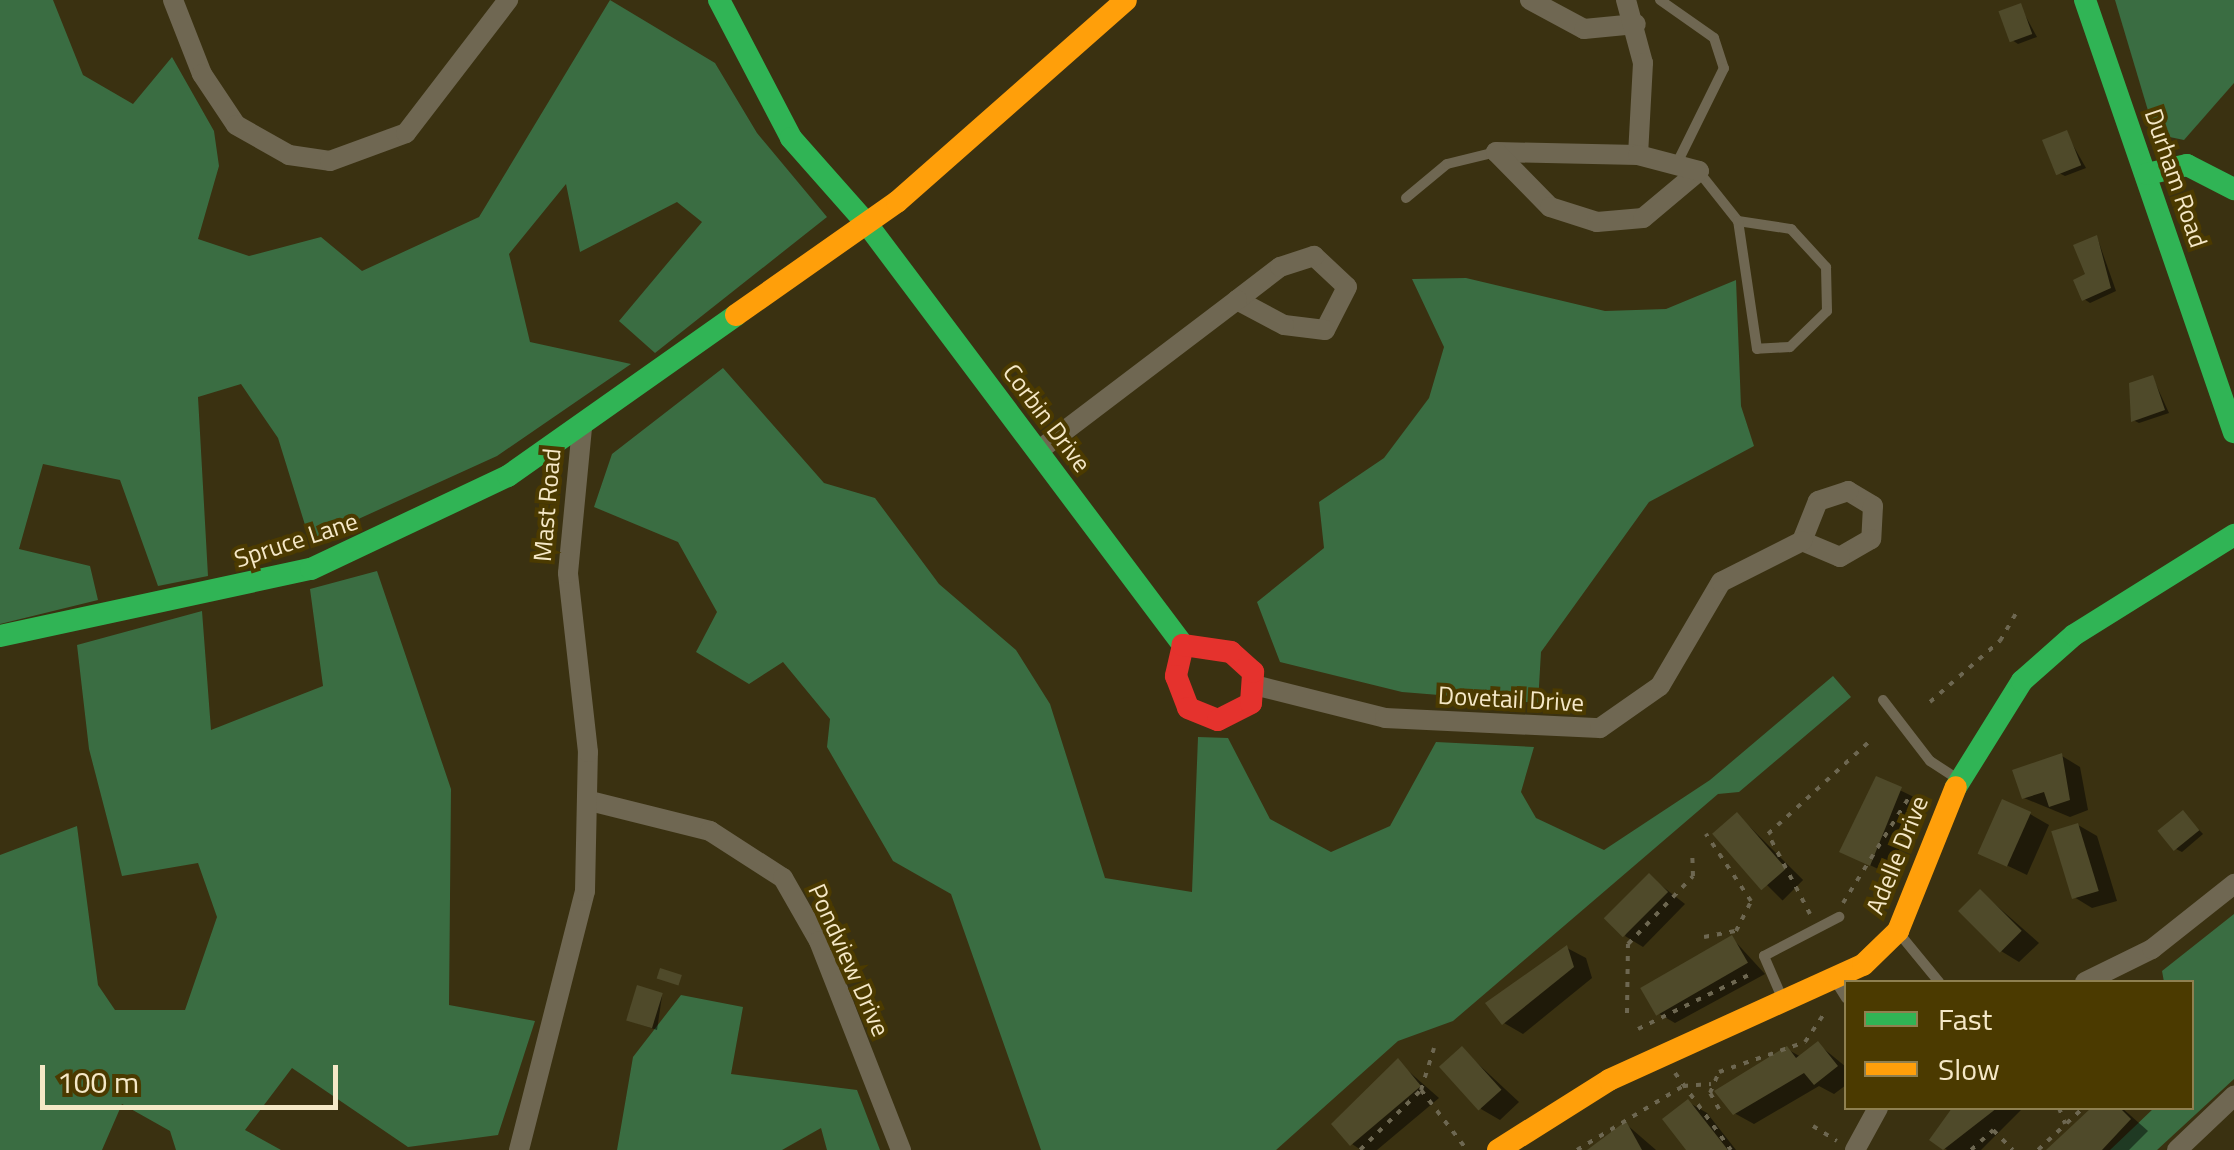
<!DOCTYPE html>
<style>
body{margin:0}
#map{position:relative;width:2234px;height:1150px;overflow:hidden;background:#3a3111;font-family:"Titillium Web",sans-serif}
div>[style]{position:absolute}
[style*='--x']{left:calc(var(--x)*1px);top:calc(var(--y)*1px);width:calc(var(--w)*1px);rotate:calc(var(--a)*1deg)}
.green>*{inset:0;background:#3a6d42}
.shadow>*{inset:0;background:#0007;transform-origin:0 0}
.building>*{inset:0;background:#4f4a2a;transform-origin:0 0}
.path>*{height:4px;margin-top:-2px;transform-origin:0;background:repeating-linear-gradient(90deg,#6d6751 0 5px,transparent 0 13px)}
.lane>*{height:10px;margin:-5px;padding:0 5px;transform-origin:5px;border-radius:5px;background:#6f6752}
.street>*{height:20px;margin:-10px;padding:0 10px;transform-origin:10px;border-radius:10px;background:#6f6752}
.fast>*{height:22px;margin:-11px;padding:0 11px;transform-origin:11px;border-radius:11px;background:#30b455}
.slow>*{height:22px;margin:-11px;padding:0 11px;transform-origin:11px;border-radius:11px;background:#ff9f0a}
.jam>*{height:22px;margin:-11px;padding:0 11px;transform-origin:11px;border-radius:11px;background:#e5322d}
span{translate:-50% -50%;white-space:nowrap;text-align:center;line-height:1.15;-webkit-text-stroke:8px #4b3a00;paint-order:stroke}
.street-label{font-size:25px;color:#f5e8c7}
.legend{position:absolute;left:1844px;top:980px;width:350px;height:130px;box-sizing:border-box;background:#4b3a00;border:2px solid #8f8050;margin:0;padding:12px 18px;list-style:none;font-size:30px;color:#f5e8c7}
.legend li{display:flex;align-items:center;gap:20px;height:50px}
.legend b{width:50px;border:2px solid #8f8050}
.scale{position:absolute;left:40px;top:1065px;width:298px;height:45px;box-sizing:border-box;border:5px solid #f5e8c7;border-top:0;padding-left:12px;font-size:30px;line-height:35px;white-space:nowrap;color:#f5e8c7;-webkit-text-stroke:8px #4b3a00;paint-order:stroke}
</style>
<div id="map">
<div class="green">
<div style="clip-path:polygon(0 0,53px 0,83px 75px,133px 104px,172px 57px,214px 131px,219px 166px,198px 239px,249px 256px,321px 237px,362px 271px,479px 217px,610px 0,715px 63px,757px 133px,827px 217px,655px 353px,619px 321px,702px 222px,677px 202px,580px 252px,566px 184px,509px 254px,530px 342px,631px 364px,497px 456px,310px 541px,278px 438px,241px 384px,198px 397px,208px 576px,158px 586px,120px 480px,43px 464px,19px 549px,90px 566px,98px 600px,0 624px)"></div>
<div style="clip-path:polygon(2115px 0,2234px 0,2234px 83px,2184px 140px,2155px 134px)"></div>
<div style="clip-path:polygon(1466px 278px,1605px 311px,1666px 309px,1736px 280px,1741px 406px,1754px 446px,1649px 502px,1541px 652px,1538px 703px,1402px 692px,1280px 662px,1257px 602px,1324px 548px,1319px 502px,1384px 458px,1429px 398px,1444px 347px,1412px 279px)"></div>
<div style="clip-path:polygon(723px 368px,824px 483px,875px 498px,939px 584px,1016px 650px,1050px 704px,1105px 878px,1192px 892px,1198px 737px,1228px 738px,1270px 819px,1331px 852px,1390px 826px,1436px 742px,1534px 747px,1521px 792px,1536px 818px,1604px 850px,1710px 780px,1833px 676px,1851px 697px,1739px 792px,1718px 794px,1453px 1021px,1398px 1041px,1276px 1150px,1041px 1150px,951px 894px,893px 861px,827px 747px,830px 719px,783px 662px,749px 684px,696px 652px,717px 612px,678px 542px,594px 507px,612px 454px)"></div>
<div style="clip-path:polygon(377px 571px,451px 789px,449px 1005px,535px 1021px,498px 1135px,408px 1147px,292px 1068px,245px 1130px,281px 1150px,176px 1150px,170px 1131px,122px 1104px,102px 1150px,0 1150px,0 855px,77px 826px,98px 985px,115px 1010px,185px 1010px,217px 917px,198px 863px,122px 876px,89px 749px,77px 645px,202px 611px,211px 730px,323px 686px,310px 589px)"></div>
<div style="clip-path:polygon(2234px 914px,2234px 1079px,2157px 1150px,2110px 1150px,2154px 1108px,2192px 1108px,2192px 982px,2164px 982px,2162px 971px)"></div>
<div style="clip-path:polygon(681px 995px,743px 1007px,731px 1074px,857px 1090px,880px 1150px,827px 1150px,821px 1128px,782px 1150px,617px 1150px,633px 1057px)"></div>
</div>
<div class="shadow">
<div style="clip-path:polygon(2020px 6px,2037px 37px,2018px 44px,2012px 40px)"></div>
<div style="clip-path:polygon(2066px 133px,2086px 168px,2065px 176px,2059px 173px)"></div>
<div style="clip-path:polygon(2097px 237px,2116px 291px,2090px 303px,2084px 299px)"></div>
<div style="clip-path:polygon(2153px 378px,2169px 413px,2139px 423px,2133px 420px)"></div>
<div style="clip-path:polygon(2062px 756px,2080px 767px,2088px 810px,2070px 817px,2024px 798px)"></div>
<div style="clip-path:polygon(1877px 779px,1920px 800px,1889px 874px,1861px 861px)"></div>
<div style="clip-path:polygon(2183px 813px,2203px 834px,2182px 852px,2176px 849px)"></div>
<div style="clip-path:polygon(2030px 814px,2049px 825px,2027px 875px,1981px 853px)"></div>
<div style="left:1738px;top:815px;width:92px;height:29px;rotate:45deg"></div>
<div style="clip-path:polygon(2078px 825px,2097px 836px,2117px 901px,2092px 908px,2074px 897px)"></div>
<div style="clip-path:polygon(1649px 876px,1685px 904px,1643px 947px,1625px 936px)"></div>
<div style="clip-path:polygon(1981px 892px,2039px 943px,2019px 962px,2001px 951px)"></div>
<div style="clip-path:polygon(1732px 938px,1765px 974px,1675px 1023px,1656px 1012px)"></div>
<div style="clip-path:polygon(1567px 948px,1586px 958px,1592px 978px,1523px 1034px,1504px 1023px)"></div>
<div style="clip-path:polygon(662px 996px,657px 1030px,633px 1022px)"></div>
<div style="clip-path:polygon(1818px 1044px,1846px 1067px,1846px 1085px,1834px 1094px,1819px 1086px,1754px 1124px,1734px 1113px,1787px 1049px,1801px 1057px)"></div>
<div style="clip-path:polygon(1462px 1049px,1519px 1102px,1500px 1120px,1481px 1109px)"></div>
<div style="clip-path:polygon(1398px 1062px,1439px 1098px,1377px 1150px,1361px 1150px,1352px 1144px)"></div>
<div style="clip-path:polygon(1688px 1102px,1707px 1113px,1736px 1150px,1689px 1150px)"></div>
<div style="clip-path:polygon(1955px 1108px,2023px 1108px,1981px 1150px,1947px 1150px,1932px 1139px)"></div>
<div style="clip-path:polygon(2094px 1108px,2122px 1108px,2148px 1131px,2129px 1150px,2050px 1150px)"></div>
<div style="clip-path:polygon(1626px 1124px,1656px 1150px,1591px 1150px)"></div>
</div>
<div class="building">
<div style="left:2021px;top:3px;width:33px;height:24px;rotate:70deg"></div>
<div style="left:2067px;top:130px;width:38px;height:27px;rotate:68deg"></div>
<div style="clip-path:polygon(2097px 235px,2111px 288px,2082px 301px,2073px 280px,2085px 274px,2073px 245px)"></div>
<div style="clip-path:polygon(2153px 375px,2165px 410px,2131px 422px,2129px 383px)"></div>
<div style="clip-path:polygon(2062px 753px,2070px 800px,2049px 807px,2044px 792px,2022px 799px,2012px 770px)"></div>
<div style="clip-path:polygon(1876px 776px,1902px 787px,1870px 866px,1839px 852px)"></div>
<div style="left:2002px;top:799px;width:32px;height:60px;rotate:24deg"></div>
<div style="left:2183px;top:810px;width:26px;height:33px;rotate:51deg"></div>
<div style="left:1737px;top:812px;width:75px;height:33px;rotate:49deg"></div>
<div style="left:2078px;top:823px;width:71px;height:28px;rotate:73deg"></div>
<div style="left:1649px;top:873px;width:27px;height:64px;rotate:45deg"></div>
<div style="left:1980px;top:889px;width:59px;height:31px;rotate:45deg"></div>
<div style="left:1732px;top:935px;width:32px;height:106px;rotate:60deg"></div>
<div style="clip-path:polygon(1567px 945px,1574px 967px,1502px 1025px,1485px 1003px)"></div>
<div style="left:660px;top:968px;width:23px;height:11px;rotate:18deg"></div>
<div style="left:637px;top:985px;width:27px;height:37px;rotate:17deg"></div>
<div style="clip-path:polygon(1818px 1041px,1838px 1066px,1814px 1085px,1804px 1073px,1733px 1115px,1714px 1091px,1787px 1046px,1796px 1058px)"></div>
<div style="left:1462px;top:1046px;width:59px;height:31px;rotate:48deg"></div>
<div style="clip-path:polygon(1398px 1058px,1421px 1086px,1350px 1146px,1331px 1124px)"></div>
<div style="clip-path:polygon(1688px 1099px,1728px 1150px,1686px 1150px,1662px 1119px)"></div>
<div style="clip-path:polygon(1952px 1108px,1997px 1108px,1943px 1150px,1929px 1140px)"></div>
<div style="clip-path:polygon(2091px 1108px,2120px 1108px,2131px 1119px,2102px 1150px,2046px 1150px)"></div>
<div style="clip-path:polygon(1626px 1121px,1642px 1150px,1587px 1150px)"></div>
</div>
<div class="path">
<div style="--x:1930;--y:702;--w:93;--a:-41.1"></div>
<div style="--x:2000;--y:641;--w:34;--a:-60"></div>
<div style="--x:1843;--y:903;--w:128;--a:-58"></div>
<div style="--x:1810;--y:914;--w:90;--a:-117.7"></div>
<div style="--x:1768;--y:834;--w:138;--a:-42.4"></div>
<div style="--x:1704;--y:937;--w:33;--a:-11"></div>
<div style="--x:1736;--y:931;--w:34;--a:-63"></div>
<div style="--x:1751;--y:901;--w:81;--a:-123.9"></div>
<div style="--x:1627;--y:1013;--w:69;--a:-89.2"></div>
<div style="--x:1628;--y:944;--w:94;--a:-46.3"></div>
<div style="--x:1693;--y:876;--w:23;--a:-92"></div>
<div style="--x:1638;--y:1029;--w:128;--a:-26"></div>
<div style="--x:1675;--y:1073;--w:95;--a:54"></div>
<div style="--x:1421;--y:1090;--w:76;--a:52.5"></div>
<div style="--x:2059;--y:1108;--w:17;--a:69"></div>
<div style="--x:1719;--y:1109;--w:18;--a:-119"></div>
<div style="--x:1710;--y:1093;--w:23;--a:-67"></div>
<div style="--x:1719;--y:1072;--w:91;--a:-19.2"></div>
<div style="--x:1805;--y:1042;--w:34;--a:-56"></div>
<div style="--x:1813;--y:1126;--w:28;--a:32"></div>
<div style="--x:1360;--y:1150;--w:86;--a:-44.5"></div>
<div style="--x:1421;--y:1090;--w:44;--a:-72.8"></div>
<div style="--x:1577;--y:1150;--w:124;--a:-31.1"></div>
<div style="--x:1683;--y:1086;--w:28;--a:-4"></div>
<div style="--x:1971;--y:1150;--w:30;--a:-42"></div>
<div style="--x:1993;--y:1130;--w:28;--a:45"></div>
<div style="--x:2038;--y:1150;--w:62;--a:-43"></div>
</div>
<div class="lane">
<div style="--x:1660;--y:0;--w:66;--a:35.1"></div>
<div style="--x:1714;--y:38;--w:32;--a:72"></div>
<div style="--x:1724;--y:68;--w:104;--a:116.3"></div>
<div style="--x:1699;--y:172;--w:63;--a:51.5"></div>
<div style="--x:1406;--y:198;--w:53;--a:-39.7"></div>
<div style="--x:1447;--y:164;--w:50;--a:-13.8"></div>
<div style="--x:1738;--y:221;--w:54;--a:8.6"></div>
<div style="--x:1791;--y:229;--w:52;--a:47.4"></div>
<div style="--x:1826;--y:267;--w:44;--a:88.7"></div>
<div style="--x:1827;--y:311;--w:52;--a:135.8"></div>
<div style="--x:1790;--y:347;--w:33;--a:177"></div>
<div style="--x:1757;--y:349;--w:129;--a:-98.4"></div>
<div style="--x:1883;--y:700;--w:77;--a:52.4"></div>
<div style="--x:1930;--y:761;--w:33;--a:33"></div>
<div style="--x:1898;--y:932;--w:65;--a:50.6"></div>
<div style="--x:1836;--y:982;--w:19;--a:58"></div>
<div style="--x:1783;--y:1000;--w:48;--a:-113.4"></div>
<div style="--x:1764;--y:956;--w:85;--a:-27.5"></div>
</div>
<div class="street">
<div style="--x:173;--y:0;--w:79;--a:68.6"></div>
<div style="--x:202;--y:74;--w:61;--a:56.3"></div>
<div style="--x:236;--y:125;--w:61;--a:29.5"></div>
<div style="--x:289;--y:155;--w:41;--a:8.3"></div>
<div style="--x:330;--y:161;--w:81;--a:-20.2"></div>
<div style="--x:406;--y:133;--w:168;--a:-52.5"></div>
<div style="--x:1530;--y:0;--w:61;--a:28.2"></div>
<div style="--x:1584;--y:29;--w:52;--a:-5.5"></div>
<div style="--x:1626;--y:0;--w:65;--a:74.9"></div>
<div style="--x:1643;--y:63;--w:92;--a:93.1"></div>
<div style="--x:1638;--y:155;--w:142;--a:-178.8"></div>
<div style="--x:1496;--y:152;--w:77;--a:45.5"></div>
<div style="--x:1550;--y:207;--w:49;--a:17.7"></div>
<div style="--x:1597;--y:222;--w:46;--a:-5"></div>
<div style="--x:1643;--y:218;--w:73;--a:-40"></div>
<div style="--x:1699;--y:171;--w:63;--a:-165.3"></div>
<div style="--x:1314;--y:256;--w:45;--a:43.2"></div>
<div style="--x:1347;--y:287;--w:48;--a:117.1"></div>
<div style="--x:1325;--y:330;--w:41;--a:-173"></div>
<div style="--x:1284;--y:325;--w:53;--a:-152"></div>
<div style="--x:1237;--y:300;--w:54;--a:-37.5"></div>
<div style="--x:1280;--y:267;--w:36;--a:-18"></div>
<div style="--x:1038;--y:451;--w:250;--a:-37.2"></div>
<div style="--x:1848;--y:491;--w:29;--a:31"></div>
<div style="--x:1873;--y:506;--w:33;--a:93"></div>
<div style="--x:1871;--y:539;--w:36;--a:150"></div>
<div style="--x:1840;--y:557;--w:41;--a:-157.2"></div>
<div style="--x:1802;--y:541;--w:43;--a:-68.2"></div>
<div style="--x:1818;--y:501;--w:32;--a:-18"></div>
<div style="--x:1258;--y:686;--w:131;--a:14.1"></div>
<div style="--x:1385;--y:718;--w:215;--a:2.7"></div>
<div style="--x:1600;--y:728;--w:73;--a:-35"></div>
<div style="--x:1660;--y:686;--w:121;--a:-59.6"></div>
<div style="--x:1721;--y:582;--w:91;--a:-26.8"></div>
<div style="--x:590;--y:801;--w:124;--a:14"></div>
<div style="--x:710;--y:831;--w:87;--a:32.8"></div>
<div style="--x:783;--y:878;--w:73;--a:60.3"></div>
<div style="--x:819;--y:941;--w:225;--a:68.6"></div>
<div style="--x:2085;--y:982;--w:75;--a:-26.2"></div>
<div style="--x:2152;--y:949;--w:105;--a:-38.4"></div>
<div style="--x:519;--y:1150;--w:267;--a:-75.7"></div>
<div style="--x:585;--y:891;--w:139;--a:-88.8"></div>
<div style="--x:588;--y:752;--w:180;--a:-96.4"></div>
<div style="--x:568;--y:573;--w:147;--a:-84.5"></div>
<div style="--x:1855;--y:1150;--w:48;--a:-61.3"></div>
<div style="--x:2177;--y:1150;--w:79;--a:-43.5"></div>
</div>
<div class="fast">
<div style="--x:719;--y:0;--w:156;--a:62.4"></div>
<div style="--x:791;--y:138;--w:115;--a:48.5"></div>
<div style="--x:867;--y:224;--w:526;--a:53.11"></div>
<div style="--x:2085;--y:0;--w:457;--a:71"></div>
<div style="--x:2147;--y:174;--w:41;--a:-12.7"></div>
<div style="--x:2187;--y:165;--w:53;--a:27.1"></div>
<div style="--x:0;--y:636;--w:318;--a:-12.2"></div>
<div style="--x:311;--y:569;--w:218;--a:-25.3"></div>
<div style="--x:508;--y:476;--w:279;--a:-35.2"></div>
<div style="--x:1956;--y:787;--w:125;--a:-58.1"></div>
<div style="--x:2022;--y:681;--w:69;--a:-41.5"></div>
<div style="--x:2074;--y:635;--w:189;--a:-32"></div>
</div>
<div class="slow">
<div style="--x:736;--y:315;--w:197;--a:-35.1"></div>
<div style="--x:897;--y:202;--w:305;--a:-41.4"></div>
<div style="--x:1498;--y:1150;--w:131;--a:-32.2"></div>
<div style="--x:1609;--y:1080;--w:279;--a:-24.4"></div>
<div style="--x:1863;--y:965;--w:49;--a:-44.2"></div>
<div style="--x:1898;--y:931;--w:155;--a:-68.1"></div>
</div>
<div class="jam">
<div style="--x:1183;--y:645;--w:32;--a:103"></div>
<div style="--x:1176;--y:676;--w:34;--a:69"></div>
<div style="--x:1188;--y:708;--w:32;--a:22"></div>
<div style="--x:1218;--y:720;--w:37;--a:-27"></div>
<div style="--x:1251;--y:703;--w:31;--a:-86"></div>
<div style="--x:1253;--y:672;--w:30;--a:-138"></div>
<div style="--x:1231;--y:652;--w:49;--a:-171.7"></div>
</div>
<div class="street-label">
<span style="left:2176px;top:178px;rotate:71deg">Durham Road</span>
<span style="left:1047px;top:418px;rotate:53deg">Corbin Drive</span>
<span style="left:547px;top:505px;rotate:-85deg">Mast Road</span>
<span style="left:296px;top:540px;rotate:-18deg">Spruce Lane</span>
<span style="left:1511px;top:699px;rotate:3deg">Dovetail Drive</span>
<span style="left:1897px;top:855px;rotate:-68deg">Adelle Drive</span>
<span style="left:849px;top:960px;rotate:66deg">Pondview Drive</span>
</div>
<ul class="legend">
<li><b style="height:12px;background:#30b455"></b>Fast</li>
<li><b style="height:12px;background:#ff9f0a"></b>Slow</li>
</ul>
<div class="scale">100 m</div>
</div>
